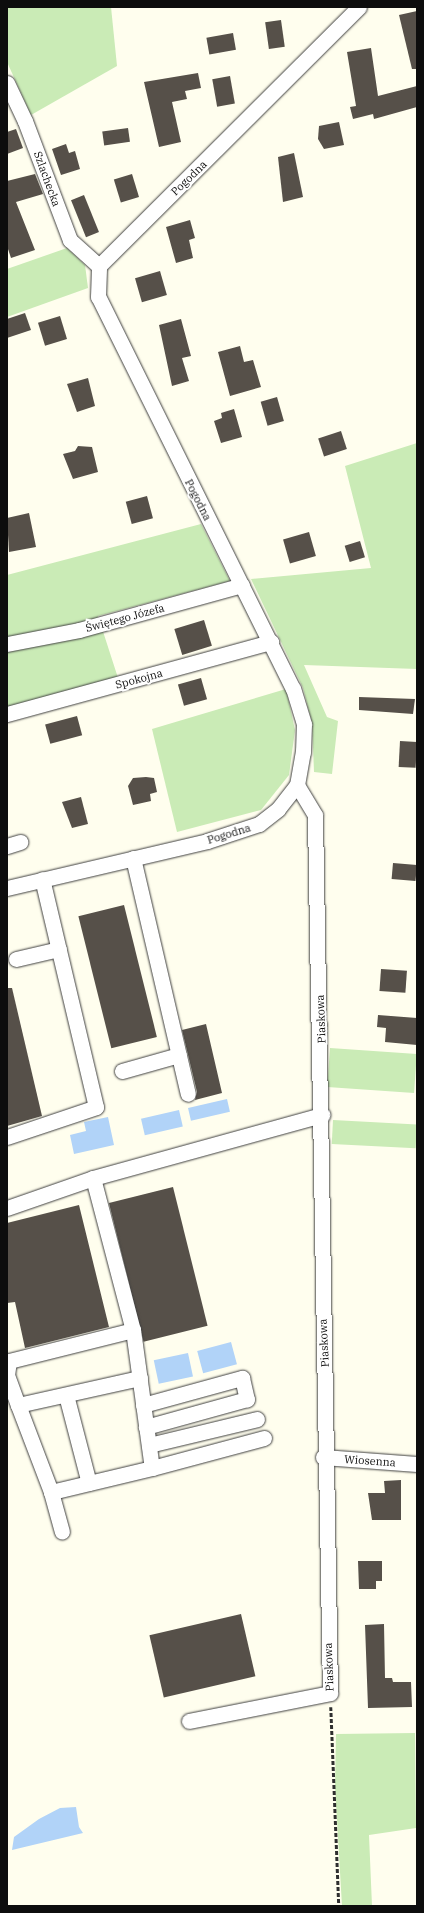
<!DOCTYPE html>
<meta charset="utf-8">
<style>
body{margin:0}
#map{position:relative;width:424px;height:1913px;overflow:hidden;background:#fffeee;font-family:"IBM Plex Serif",serif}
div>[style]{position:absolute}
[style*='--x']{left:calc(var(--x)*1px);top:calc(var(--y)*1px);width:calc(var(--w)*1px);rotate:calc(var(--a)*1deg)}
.green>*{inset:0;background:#caebb6;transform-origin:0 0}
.water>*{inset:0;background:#b1d3f8;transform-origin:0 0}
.building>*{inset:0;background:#565049;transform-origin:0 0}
.path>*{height:2.5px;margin-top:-1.25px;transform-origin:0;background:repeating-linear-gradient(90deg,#2f2f2f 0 4px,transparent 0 6px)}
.roads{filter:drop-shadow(0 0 1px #404040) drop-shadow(0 0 1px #404040)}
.minor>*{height:15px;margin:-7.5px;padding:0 7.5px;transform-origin:7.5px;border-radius:7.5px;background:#fff}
span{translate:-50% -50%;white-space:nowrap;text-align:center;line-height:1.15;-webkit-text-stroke:4px #fff;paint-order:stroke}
.street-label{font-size:11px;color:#0d0d0d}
.frame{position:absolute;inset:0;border:8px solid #0d0d0d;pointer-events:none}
</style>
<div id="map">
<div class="green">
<div style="clip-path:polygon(7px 7px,111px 7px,117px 66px,31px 115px,7px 62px)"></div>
<div style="clip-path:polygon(67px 248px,85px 265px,88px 288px,7px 317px,7px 269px)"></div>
<div style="clip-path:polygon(417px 443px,417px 669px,304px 665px,327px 717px,338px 721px,332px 774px,314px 772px,312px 723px,303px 688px,251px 579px,371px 568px,345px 466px)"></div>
<div style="clip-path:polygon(201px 524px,230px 581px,98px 616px,119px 681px,7px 707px,7px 575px)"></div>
<div style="clip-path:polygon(286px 689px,295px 730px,289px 775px,261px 810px,177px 832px,152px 729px)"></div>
<div style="left:330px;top:1048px;width:87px;height:39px;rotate:4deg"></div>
<div style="left:333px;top:1120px;width:84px;height:24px;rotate:3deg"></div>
<div style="clip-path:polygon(415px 1733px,416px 1828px,369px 1835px,372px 1906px,342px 1906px,335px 1787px,336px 1734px)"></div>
</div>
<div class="water">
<div style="left:227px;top:1099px;width:13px;height:40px;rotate:77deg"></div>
<div style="left:179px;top:1110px;width:17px;height:39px;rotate:77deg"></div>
<div style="clip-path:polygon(108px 1117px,114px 1145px,74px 1154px,70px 1135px,86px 1131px,84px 1122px)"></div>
<div style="left:231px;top:1342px;width:23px;height:35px;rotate:75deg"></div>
<div style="left:188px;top:1353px;width:24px;height:35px;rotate:78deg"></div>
<div style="clip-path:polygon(76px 1807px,79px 1827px,83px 1833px,12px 1850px,14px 1837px,39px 1819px,60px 1808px)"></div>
</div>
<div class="building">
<div style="clip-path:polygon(417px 11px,417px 69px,412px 69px,399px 15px)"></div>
<div style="left:281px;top:20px;width:27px;height:16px;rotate:82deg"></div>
<div style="left:233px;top:33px;width:17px;height:27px;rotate:80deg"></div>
<div style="clip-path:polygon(371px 48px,378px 96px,417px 86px,417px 107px,374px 119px,373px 114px,353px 119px,350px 107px,356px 106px,347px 52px)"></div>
<div style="clip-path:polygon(198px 73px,201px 88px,185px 91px,187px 99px,172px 102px,181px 142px,159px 147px,144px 82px)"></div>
<div style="left:230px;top:76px;width:28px;height:18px;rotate:80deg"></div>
<div style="clip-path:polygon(339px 122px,344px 145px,324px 149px,318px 139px,319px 126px)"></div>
<div style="left:128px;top:128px;width:14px;height:26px;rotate:82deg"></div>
<div style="clip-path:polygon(16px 129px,23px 148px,7px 154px,7px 132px)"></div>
<div style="clip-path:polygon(66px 144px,69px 153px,75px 151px,80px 169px,61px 175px,52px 149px)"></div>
<div style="clip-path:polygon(294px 153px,303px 197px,283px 202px,278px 157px)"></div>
<div style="clip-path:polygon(35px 174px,43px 194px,16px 202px,35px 250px,11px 258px,7px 246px,7px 181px)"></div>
<div style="left:132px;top:174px;width:24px;height:19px;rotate:73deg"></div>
<div style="left:84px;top:195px;width:40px;height:14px;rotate:68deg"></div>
<div style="clip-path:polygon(190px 220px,195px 238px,189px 240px,193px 258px,176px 263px,166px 227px)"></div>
<div style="left:160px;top:271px;width:25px;height:26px;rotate:74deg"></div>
<div style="clip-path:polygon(25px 313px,31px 330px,7px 338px,7px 319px)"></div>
<div style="left:60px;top:316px;width:24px;height:23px;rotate:73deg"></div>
<div style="clip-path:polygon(181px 319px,191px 356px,182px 358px,189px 381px,172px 386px,159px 325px)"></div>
<div style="clip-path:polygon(240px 346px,244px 362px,253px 360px,261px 387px,230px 396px,218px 352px)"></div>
<div style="clip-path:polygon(88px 378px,95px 406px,77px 412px,67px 384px)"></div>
<div style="left:277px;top:397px;width:25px;height:17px;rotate:74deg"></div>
<div style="clip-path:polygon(234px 409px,242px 437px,221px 443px,214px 421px,222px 418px,221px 413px)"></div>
<div style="left:341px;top:431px;width:19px;height:24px;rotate:72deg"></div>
<div style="clip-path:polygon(78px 446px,92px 447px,98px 472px,73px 479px,63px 454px,75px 451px)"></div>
<div style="left:147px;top:496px;width:23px;height:22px;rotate:75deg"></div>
<div style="clip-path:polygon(29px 513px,36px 547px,9px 552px,7px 518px)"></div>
<div style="left:309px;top:532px;width:25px;height:27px;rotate:74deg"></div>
<div style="left:360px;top:541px;width:17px;height:16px;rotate:73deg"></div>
<div style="left:204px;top:620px;width:27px;height:31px;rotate:73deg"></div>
<div style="left:201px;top:678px;width:22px;height:24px;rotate:74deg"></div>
<div style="clip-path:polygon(359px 697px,415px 699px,413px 714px,359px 710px)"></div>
<div style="left:77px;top:716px;width:20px;height:33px;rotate:75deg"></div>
<div style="left:400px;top:741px;width:17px;height:26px;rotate:3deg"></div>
<div style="clip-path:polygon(146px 777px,154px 778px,157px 792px,150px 794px,151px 801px,133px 805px,128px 786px,133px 778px)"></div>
<div style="clip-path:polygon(81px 797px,88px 824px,72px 828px,62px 802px)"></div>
<div style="left:393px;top:863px;width:24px;height:16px;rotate:5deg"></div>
<div style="left:124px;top:905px;width:136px;height:47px;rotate:76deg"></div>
<div style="left:381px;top:969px;width:26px;height:22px;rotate:4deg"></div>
<div style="clip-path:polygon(7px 988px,12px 988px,42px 1116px,7px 1126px)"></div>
<div style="clip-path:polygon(378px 1015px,417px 1018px,417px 1045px,385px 1042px,386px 1028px,377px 1027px)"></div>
<div style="clip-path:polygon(206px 1024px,222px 1093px,195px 1100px,197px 1092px,182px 1030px)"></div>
<div style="left:173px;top:1187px;width:143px;height:66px;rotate:76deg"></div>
<div style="clip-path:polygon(79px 1205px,109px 1327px,25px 1348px,15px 1302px,7px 1303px,7px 1223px)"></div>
<div style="clip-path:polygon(401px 1480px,401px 1520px,372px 1520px,368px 1493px,385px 1493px,384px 1481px)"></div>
<div style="clip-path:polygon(358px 1561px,382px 1561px,382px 1581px,376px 1581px,376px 1589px,359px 1589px)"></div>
<div style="left:241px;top:1614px;width:64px;height:94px;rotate:77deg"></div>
<div style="clip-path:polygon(384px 1624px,385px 1678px,392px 1678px,393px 1682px,411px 1682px,412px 1707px,368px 1708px,365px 1625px)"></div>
</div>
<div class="path">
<div style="--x:331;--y:1707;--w:199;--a:87.7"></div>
</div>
<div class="roads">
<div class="minor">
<div style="--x:7;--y:83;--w:42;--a:64.7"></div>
<div style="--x:25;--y:121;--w:127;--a:69.3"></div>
<div style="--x:70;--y:240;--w:39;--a:42"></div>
<div style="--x:7;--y:644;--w:73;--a:-11"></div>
<div style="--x:79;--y:630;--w:169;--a:-15.4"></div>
<div style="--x:7;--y:714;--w:274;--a:-15.3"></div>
<div style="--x:7;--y:846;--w:14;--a:-17"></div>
<div style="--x:133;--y:858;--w:242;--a:76.9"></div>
<div style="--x:7;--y:888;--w:205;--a:-13.2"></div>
<div style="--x:207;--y:841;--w:55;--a:-18.1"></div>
<div style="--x:259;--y:824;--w:24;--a:-38"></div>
<div style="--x:278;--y:809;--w:31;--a:-52"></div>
<div style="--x:297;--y:785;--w:34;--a:-80"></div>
<div style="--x:303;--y:752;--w:28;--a:-88"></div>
<div style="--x:304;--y:724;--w:37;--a:-107"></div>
<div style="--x:293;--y:689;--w:438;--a:-116.4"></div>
<div style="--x:98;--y:297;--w:31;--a:-88"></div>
<div style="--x:99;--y:266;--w:367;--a:-44.9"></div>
<div style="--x:16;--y:959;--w:44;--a:-13.1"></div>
<div style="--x:122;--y:1071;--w:59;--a:-15.7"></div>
<div style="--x:7;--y:1137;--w:94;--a:-18.6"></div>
<div style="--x:96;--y:1107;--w:234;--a:-103.3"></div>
<div style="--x:93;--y:1178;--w:238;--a:-15.4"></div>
<div style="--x:7;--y:1208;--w:91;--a:-19.2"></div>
<div style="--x:93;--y:1178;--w:157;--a:75.3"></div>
<div style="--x:133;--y:1330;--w:139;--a:82.2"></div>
<div style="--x:152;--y:1468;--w:104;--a:166.6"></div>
<div style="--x:51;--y:1492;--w:41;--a:74.6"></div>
<div style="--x:7;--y:1375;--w:32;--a:70"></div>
<div style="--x:18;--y:1405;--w:125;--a:-12.5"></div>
<div style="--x:7;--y:1375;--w:14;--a:-82"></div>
<div style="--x:9;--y:1361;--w:128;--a:-14"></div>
<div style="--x:66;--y:1395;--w:91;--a:75.4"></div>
<div style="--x:18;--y:1405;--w:93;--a:69.2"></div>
<div style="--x:143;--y:1405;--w:103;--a:-15.3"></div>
<div style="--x:242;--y:1378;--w:22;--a:77"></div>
<div style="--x:247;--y:1399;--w:105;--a:164.5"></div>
<div style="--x:149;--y:1445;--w:111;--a:-13.5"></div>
<div style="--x:323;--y:1457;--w:94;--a:4.3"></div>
<div style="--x:152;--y:1468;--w:116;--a:-15"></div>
<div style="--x:189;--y:1721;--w:144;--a:-11.2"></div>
<div style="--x:330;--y:1693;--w:878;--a:-90.98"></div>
<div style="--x:315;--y:815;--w:35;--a:-121"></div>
</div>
</div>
<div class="street-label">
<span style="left:189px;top:178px;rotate:-44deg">Pogodna</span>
<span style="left:47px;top:179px;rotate:70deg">Szlachecka</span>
<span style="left:198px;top:500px;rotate:63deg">Pogodna</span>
<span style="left:125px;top:618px;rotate:-15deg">Świętego Józefa</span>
<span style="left:139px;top:679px;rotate:-15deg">Spokojna</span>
<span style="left:229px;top:834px;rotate:-17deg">Pogodna</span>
<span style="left:321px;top:1019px;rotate:-92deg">Piaskowa</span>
<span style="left:324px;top:1343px;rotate:-93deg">Piaskowa</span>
<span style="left:370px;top:1461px;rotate:4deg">Wiosenna</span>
<span style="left:329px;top:1667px;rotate:-92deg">Piaskowa</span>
</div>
<div class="frame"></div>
</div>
